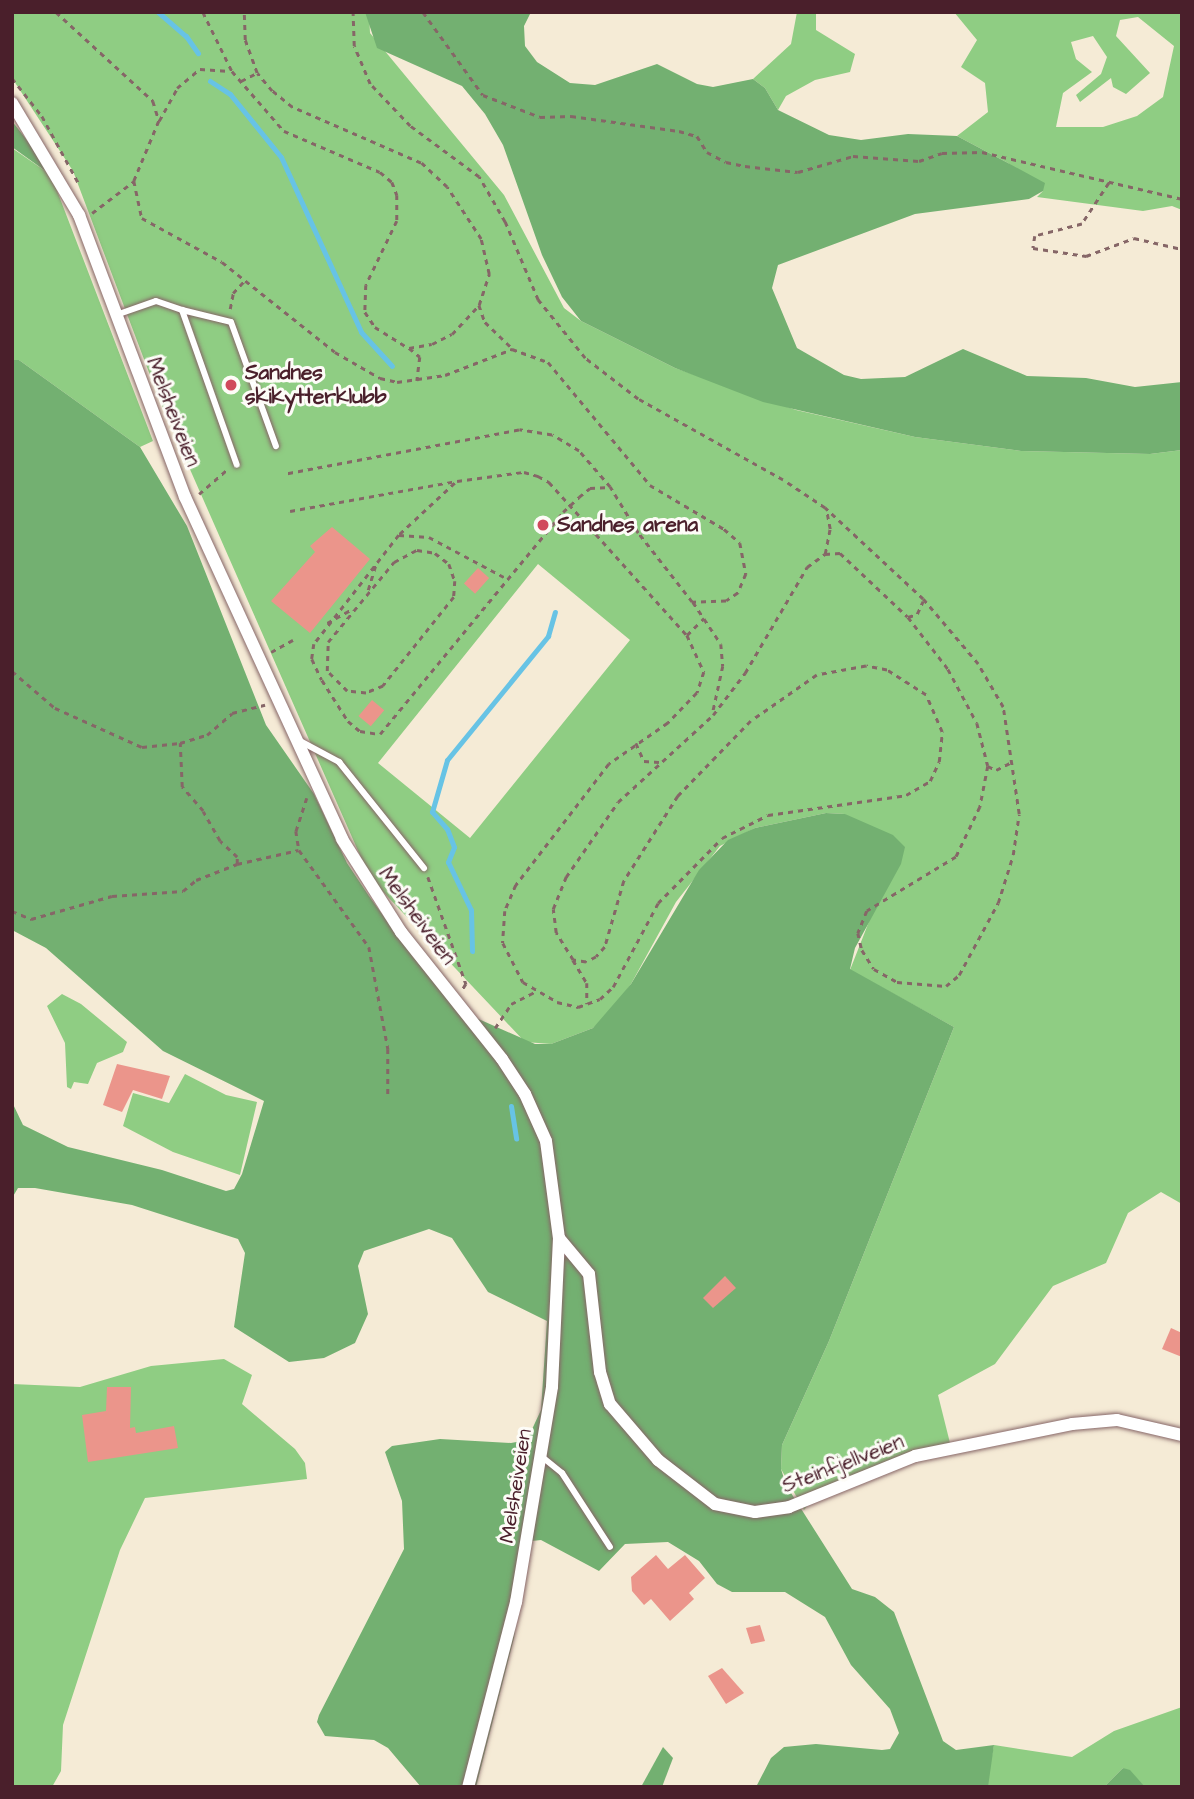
<!DOCTYPE html>
<style>
body{margin:0}
#map{position:relative;width:1194px;height:1799px;overflow:hidden;background:#f5ebd6;font-family:"Architects Daughter",sans-serif}
div>[style]{position:absolute}
[style*='--x']{left:calc(var(--x)*1px);top:calc(var(--y)*1px);width:calc(var(--w)*1px);rotate:calc(var(--a)*1deg)}
.green>*{inset:0;background:#8fcd83}
.forest>*{inset:0;background:#73b071}
.stream>*{height:5px;margin:-2.5px;padding:0 2.5px;transform-origin:2.5px;border-radius:2.5px;background:#67c3e5}
.building>*{inset:0;background:#eb958b;transform-origin:0 0}
.path>*{height:2.5px;margin-top:-1.25px;transform-origin:0;background:repeating-linear-gradient(90deg,#866667 0 5px,transparent 0 10px)}
.roads{filter:drop-shadow(0 0 2px #866667) drop-shadow(0 0 2px #866667)}
.lane>*{height:6px;margin:-3px;padding:0 3px;transform-origin:3px;border-radius:3px;background:#fff}
.street>*{height:12px;margin:-6px;padding:0 6px;transform-origin:6px;border-radius:6px;background:#fff}
.path-bridge>*{height:2.5px;margin-top:-1.25px;transform-origin:0;background:repeating-linear-gradient(90deg,#866667 0 5px,transparent 0 10px)}
.dots>*{width:19px;height:19px;translate:-50% -50%;box-sizing:border-box;border:4px solid #fdfcf7;border-radius:50%}
span{translate:-50% -50%;white-space:nowrap;text-align:center;line-height:1.15;-webkit-text-stroke:6px #fdfcf7;paint-order:stroke}
.poi-label{font-size:21px;color:#4a1f2b;font-weight:700}
.left{translate:0 -50%;text-align:left}
.street-label{font-size:21px;color:#4a1f2b}
.frame{position:absolute;inset:0;border:14px solid #4a1f2b;pointer-events:none}
</style>
<div id="map">
<div class="green">
<div style="clip-path:polygon(evenodd,12px 12px,369px 12px,370px 33px,504px 195px,564px 308px,581px 321px,675px 368px,796px 410px,915px 437px,1021px 451px,1150px 454px,1182px 450px,1182px 1204px,1161px 1192px,1128px 1213px,1106px 1263px,1053px 1286px,995px 1364px,938px 1395px,951px 1447px,815px 1497px,804px 1510px,781px 1469px,782px 1445px,829px 1341px,954px 1027px,850px 970px,870px 919px,845px 814px,826px 813px,755px 828px,720px 846px,676px 902px,631px 984px,607px 1017px,593px 1028px,551px 1044px,525px 1042px,370px 878px,159px 399px,73px 171px,12px 78px,12px 12px,538px 564px,630px 640px,470px 838px,378px 763px,538px 564px)"></div>
<div style="clip-path:polygon(797px 12px,816px 12px,816px 30px,855px 54px,850px 72px,815px 80px,786px 96px,778px 110px,765px 88px,753px 79px,791px 44px)"></div>
<div style="clip-path:polygon(evenodd,954px 12px,1182px 12px,1182px 210px,1172px 206px,1143px 211px,1037px 197px,1043px 191px,1008px 163px,957px 136px,988px 112px,985px 83px,961px 67px,977px 40px,954px 12px,1138px 17px,1174px 46px,1163px 97px,1137px 116px,1103px 127px,1056px 127px,1063px 93px,1092px 72px,1076px 59px,1071px 42px,1093px 36px,1107px 57px,1101px 74px,1076px 95px,1080px 102px,1111px 78px,1113px 87px,1126px 94px,1150px 73px,1116px 36px,1120px 20px,1138px 17px)"></div>
<div style="clip-path:polygon(12px 148px,51px 175px,153px 441px,140px 447px,19px 360px,12px 360px)"></div>
<div style="clip-path:polygon(62px 994px,81px 1004px,127px 1042px,123px 1052px,97px 1063px,88px 1084px,74px 1082px,71px 1089px,67px 1087px,65px 1043px,47px 1006px)"></div>
<div style="clip-path:polygon(185px 1074px,226px 1095px,257px 1102px,240px 1175px,173px 1152px,123px 1126px,133px 1093px,169px 1103px)"></div>
<div style="clip-path:polygon(224px 1359px,252px 1375px,242px 1404px,295px 1449px,305px 1463px,307px 1479px,145px 1498px,120px 1550px,63px 1725px,61px 1771px,52px 1787px,12px 1787px,12px 1384px,80px 1387px,151px 1366px)"></div>
<div style="clip-path:polygon(1182px 1707px,1182px 1787px,1145px 1787px,1123px 1768px,1104px 1787px,986px 1786px,994px 1745px,1072px 1757px,1114px 1731px)"></div>
</div>
<div class="forest">
<div style="clip-path:polygon(365px 12px,531px 12px,524px 26px,525px 46px,537px 62px,570px 83px,595px 85px,657px 64px,697px 84px,713px 87px,753px 79px,765px 88px,778px 110px,829px 135px,861px 140px,908px 134px,957px 136px,1008px 163px,1045px 183px,1043px 191px,1029px 199px,915px 214px,778px 265px,772px 288px,797px 348px,844px 375px,861px 379px,905px 377px,963px 349px,1027px 376px,1086px 378px,1135px 387px,1182px 382px,1182px 450px,1150px 454px,1021px 451px,915px 437px,763px 402px,675px 368px,581px 321px,562px 297px,542px 255px,503px 145px,485px 114px,462px 86px,377px 48px)"></div>
<div style="clip-path:polygon(12px 121px,33px 148px,51px 175px,12px 147px)"></div>
<div style="clip-path:polygon(12px 360px,19px 360px,140px 447px,187px 526px,266px 725px,314px 794px,347px 863px,369px 896px,413px 957px,465px 1013px,535px 1044px,551px 1044px,593px 1028px,631px 984px,699px 870px,728px 840px,755px 828px,826px 813px,845px 814px,893px 835px,905px 847px,901px 864px,855px 948px,850px 969px,954px 1027px,829px 1341px,782px 1445px,781px 1469px,786px 1485px,852px 1589px,875px 1597px,894px 1612px,943px 1741px,956px 1750px,994px 1745px,988px 1787px,756px 1787px,771px 1758px,784px 1747px,816px 1744px,882px 1750px,890px 1749px,899px 1733px,890px 1709px,851px 1665px,825px 1617px,785px 1592px,732px 1592px,717px 1584px,699px 1561px,668px 1542px,625px 1544px,599px 1571px,541px 1540px,532px 1541px,524px 1564px,514px 1638px,476px 1787px,421px 1787px,388px 1748px,374px 1740px,325px 1736px,317px 1722px,319px 1715px,404px 1549px,402px 1501px,385px 1452px,392px 1446px,440px 1439px,511px 1443px,527px 1440px,541px 1410px,547px 1321px,488px 1292px,452px 1238px,429px 1229px,364px 1251px,358px 1266px,368px 1314px,355px 1343px,324px 1358px,289px 1362px,234px 1327px,245px 1253px,238px 1239px,132px 1205px,35px 1188px,18px 1188px,12px 1198px,12px 1102px,23px 1125px,68px 1147px,162px 1170px,226px 1191px,234px 1189px,242px 1174px,264px 1101px,163px 1051px,46px 948px,12px 930px)"></div>
<div style="clip-path:polygon(663px 1747px,673px 1758px,662px 1787px,641px 1787px)"></div>
<div style="clip-path:polygon(1123px 1768px,1130px 1770px,1145px 1787px,1104px 1787px)"></div>
</div>
<div class="stream">
<div style="--x:158;--y:12;--w:37;--a:41"></div>
<div style="--x:186;--y:36;--w:21;--a:55"></div>
<div style="--x:210;--y:81;--w:24;--a:33"></div>
<div style="--x:230;--y:94;--w:81;--a:51"></div>
<div style="--x:281;--y:157;--w:192;--a:65.4"></div>
<div style="--x:361;--y:332;--w:46;--a:47.6"></div>
<div style="--x:472;--y:951;--w:41;--a:-91.4"></div>
<div style="--x:471;--y:910;--w:53;--a:-115.6"></div>
<div style="--x:448;--y:862;--w:16;--a:-68"></div>
<div style="--x:454;--y:847;--w:19;--a:-111"></div>
<div style="--x:447;--y:829;--w:23;--a:-131"></div>
<div style="--x:432;--y:812;--w:54;--a:-73.9"></div>
<div style="--x:447;--y:760;--w:160;--a:-50.8"></div>
<div style="--x:548;--y:636;--w:25;--a:-74"></div>
<div style="--x:511;--y:1106;--w:33;--a:81"></div>
</div>
<div class="building">
<div style="clip-path:polygon(332px 527px,370px 559px,310px 633px,271px 601px,315px 552px,310px 546px)"></div>
<div style="left:478px;top:568px;width:15px;height:21px;rotate:42deg"></div>
<div style="left:372px;top:700px;width:16px;height:21px;rotate:40deg"></div>
<div style="clip-path:polygon(117px 1064px,170px 1076px,162px 1099px,133px 1090px,122px 1112px,103px 1105px)"></div>
<div style="clip-path:polygon(725px 1276px,736px 1288px,713px 1308px,703px 1298px)"></div>
<div style="clip-path:polygon(1171px 1328px,1182px 1333px,1182px 1357px,1162px 1349px)"></div>
<div style="clip-path:polygon(107px 1387px,131px 1387px,130px 1428px,135px 1427px,136px 1433px,174px 1426px,178px 1448px,88px 1462px,82px 1415px,106px 1411px)"></div>
<div style="clip-path:polygon(656px 1555px,668px 1569px,685px 1555px,705px 1578px,689px 1593px,694px 1599px,670px 1621px,651px 1599px,644px 1605px,632px 1591px,631px 1577px)"></div>
<div style="clip-path:polygon(760px 1625px,765px 1641px,751px 1644px,746px 1628px)"></div>
<div style="clip-path:polygon(722px 1668px,744px 1693px,726px 1704px,708px 1676px)"></div>
</div>
<div class="path">
<div style="--x:56;--y:12;--w:132;--a:42.5"></div>
<div style="--x:153;--y:101;--w:21;--a:73"></div>
<div style="--x:159;--y:121;--w:65;--a:112.6"></div>
<div style="--x:134;--y:181;--w:38;--a:78"></div>
<div style="--x:142;--y:218;--w:91;--a:28.8"></div>
<div style="--x:222;--y:262;--w:144;--a:38.5"></div>
<div style="--x:335;--y:352;--w:52;--a:30"></div>
<div style="--x:380;--y:378;--w:17;--a:13"></div>
<div style="--x:397;--y:382;--w:49;--a:-8.3"></div>
<div style="--x:445;--y:375;--w:72;--a:-21.2"></div>
<div style="--x:512;--y:349;--w:38;--a:20"></div>
<div style="--x:548;--y:362;--w:160;--a:50.3"></div>
<div style="--x:650;--y:485;--w:86;--a:30.7"></div>
<div style="--x:724;--y:529;--w:21;--a:41"></div>
<div style="--x:740;--y:543;--w:32;--a:79"></div>
<div style="--x:746;--y:574;--w:21;--a:113"></div>
<div style="--x:738;--y:593;--w:14;--a:146"></div>
<div style="--x:726;--y:601;--w:34;--a:178"></div>
<div style="--x:692;--y:602;--w:88;--a:-128"></div>
<div style="--x:638;--y:533;--w:54;--a:-121.3"></div>
<div style="--x:610;--y:487;--w:48;--a:-130.7"></div>
<div style="--x:579;--y:451;--w:31;--a:-149"></div>
<div style="--x:552;--y:435;--w:33;--a:-171"></div>
<div style="--x:519;--y:430;--w:237;--a:169.3"></div>
<div style="--x:203;--y:12;--w:66;--a:63.8"></div>
<div style="--x:232;--y:71;--w:79;--a:49.1"></div>
<div style="--x:284;--y:131;--w:104;--a:23.1"></div>
<div style="--x:380;--y:172;--w:16;--a:40"></div>
<div style="--x:392;--y:182;--w:14;--a:69"></div>
<div style="--x:397;--y:195;--w:26;--a:90"></div>
<div style="--x:397;--y:221;--w:71;--a:115.8"></div>
<div style="--x:366;--y:285;--w:27;--a:92"></div>
<div style="--x:365;--y:312;--w:18;--a:56"></div>
<div style="--x:375;--y:327;--w:40;--a:32"></div>
<div style="--x:409;--y:348;--w:23;--a:-10"></div>
<div style="--x:432;--y:344;--w:22;--a:-27"></div>
<div style="--x:452;--y:334;--w:40;--a:-47"></div>
<div style="--x:479;--y:305;--w:33;--a:-72"></div>
<div style="--x:489;--y:274;--w:36;--a:-103"></div>
<div style="--x:481;--y:239;--w:62;--a:-123.2"></div>
<div style="--x:447;--y:187;--w:35;--a:-137"></div>
<div style="--x:421;--y:163;--w:141;--a:-156.5"></div>
<div style="--x:292;--y:107;--w:26;--a:-141"></div>
<div style="--x:272;--y:91;--w:23;--a:-130"></div>
<div style="--x:257;--y:73;--w:35;--a:-110"></div>
<div style="--x:245;--y:40;--w:28;--a:-92"></div>
<div style="--x:423;--y:12;--w:102;--a:54.1"></div>
<div style="--x:483;--y:95;--w:61;--a:21.1"></div>
<div style="--x:540;--y:117;--w:31;--a:-2"></div>
<div style="--x:571;--y:116;--w:109;--a:7.9"></div>
<div style="--x:679;--y:131;--w:19;--a:16"></div>
<div style="--x:697;--y:136;--w:19;--a:58"></div>
<div style="--x:707;--y:152;--w:21;--a:28"></div>
<div style="--x:726;--y:162;--w:19;--a:12"></div>
<div style="--x:745;--y:166;--w:53;--a:6.5"></div>
<div style="--x:798;--y:172;--w:57;--a:-16.2"></div>
<div style="--x:853;--y:156;--w:66;--a:4.3"></div>
<div style="--x:919;--y:161;--w:24;--a:-19"></div>
<div style="--x:942;--y:153;--w:40;--a:-1.4"></div>
<div style="--x:982;--y:152;--w:205;--a:13.2"></div>
<div style="--x:12;--y:78;--w:48;--a:51.7"></div>
<div style="--x:42;--y:116;--w:77;--a:61.4"></div>
<div style="--x:241;--y:81;--w:18;--a:-27"></div>
<div style="--x:159;--y:121;--w:38;--a:-61"></div>
<div style="--x:177;--y:88;--w:30;--a:-40"></div>
<div style="--x:200;--y:69;--w:30;--a:4"></div>
<div style="--x:1109;--y:183;--w:49;--a:123.4"></div>
<div style="--x:1082;--y:224;--w:49;--a:165.7"></div>
<div style="--x:1035;--y:236;--w:12;--a:99"></div>
<div style="--x:1033;--y:248;--w:54;--a:8.6"></div>
<div style="--x:1086;--y:256;--w:51;--a:-20.6"></div>
<div style="--x:1134;--y:238;--w:49;--a:12.9"></div>
<div style="--x:92;--y:213;--w:53;--a:-37.3"></div>
<div style="--x:479;--y:305;--w:18;--a:71"></div>
<div style="--x:485;--y:322;--w:37;--a:44"></div>
<div style="--x:230;--y:309;--w:16;--a:-79"></div>
<div style="--x:233;--y:293;--w:18;--a:-47"></div>
<div style="--x:409;--y:348;--w:14;--a:39"></div>
<div style="--x:420;--y:357;--w:24;--a:97"></div>
<div style="--x:455;--y:483;--w:76;--a:137.1"></div>
<div style="--x:399;--y:535;--w:138;--a:127.9"></div>
<div style="--x:314;--y:644;--w:15;--a:98"></div>
<div style="--x:312;--y:659;--w:23;--a:65"></div>
<div style="--x:322;--y:680;--w:49;--a:57.6"></div>
<div style="--x:348;--y:721;--w:16;--a:40"></div>
<div style="--x:360;--y:731;--w:20;--a:9"></div>
<div style="--x:380;--y:734;--w:288;--a:-50.5"></div>
<div style="--x:199;--y:494;--w:37;--a:-41"></div>
<div style="--x:579;--y:497;--w:14;--a:-39"></div>
<div style="--x:590;--y:488;--w:20;--a:-3"></div>
<div style="--x:290;--y:511;--w:170;--a:-10.2"></div>
<div style="--x:457;--y:481;--w:68;--a:-7.7"></div>
<div style="--x:524;--y:472;--w:15;--a:16"></div>
<div style="--x:538;--y:476;--w:13;--a:29"></div>
<div style="--x:549;--y:482;--w:206;--a:48"></div>
<div style="--x:687;--y:635;--w:41;--a:65.3"></div>
<div style="--x:704;--y:672;--w:22;--a:108"></div>
<div style="--x:697;--y:693;--w:42;--a:134"></div>
<div style="--x:668;--y:723;--w:72;--a:145.2"></div>
<div style="--x:609;--y:764;--w:153;--a:127.5"></div>
<div style="--x:516;--y:885;--w:28;--a:113"></div>
<div style="--x:505;--y:911;--w:32;--a:94"></div>
<div style="--x:503;--y:943;--w:44;--a:62.9"></div>
<div style="--x:523;--y:982;--w:39;--a:30"></div>
<div style="--x:557;--y:1002;--w:22;--a:13"></div>
<div style="--x:578;--y:1007;--w:23;--a:-20"></div>
<div style="--x:600;--y:999;--w:18;--a:-43"></div>
<div style="--x:613;--y:987;--w:95;--a:-61.8"></div>
<div style="--x:658;--y:903;--w:91;--a:-45.4"></div>
<div style="--x:722;--y:838;--w:51;--a:-26.6"></div>
<div style="--x:768;--y:815;--w:139;--a:-8.2"></div>
<div style="--x:906;--y:795;--w:28;--a:-30"></div>
<div style="--x:930;--y:781;--w:21;--a:-65"></div>
<div style="--x:939;--y:762;--w:30;--a:-84"></div>
<div style="--x:942;--y:732;--w:40;--a:-113.4"></div>
<div style="--x:926;--y:695;--w:46;--a:-147.3"></div>
<div style="--x:887;--y:670;--w:21;--a:-169"></div>
<div style="--x:866;--y:666;--w:50;--a:169.6"></div>
<div style="--x:817;--y:675;--w:80;--a:145.1"></div>
<div style="--x:751;--y:721;--w:105;--a:134.2"></div>
<div style="--x:678;--y:796;--w:101;--a:122.4"></div>
<div style="--x:624;--y:881;--w:69;--a:106.1"></div>
<div style="--x:605;--y:947;--w:13;--a:132"></div>
<div style="--x:596;--y:957;--w:11;--a:153"></div>
<div style="--x:586;--y:962;--w:13;--a:-171"></div>
<div style="--x:573;--y:960;--w:32;--a:-122"></div>
<div style="--x:556;--y:933;--w:24;--a:-97"></div>
<div style="--x:553;--y:909;--w:35;--a:-68"></div>
<div style="--x:566;--y:877;--w:91;--a:-55.3"></div>
<div style="--x:618;--y:802;--w:129;--a:-42.5"></div>
<div style="--x:713;--y:715;--w:53;--a:-52.7"></div>
<div style="--x:745;--y:673;--w:123;--a:-59.7"></div>
<div style="--x:807;--y:567;--w:22;--a:-36"></div>
<div style="--x:825;--y:554;--w:15;--a:-4"></div>
<div style="--x:840;--y:553;--w:93;--a:43.3"></div>
<div style="--x:908;--y:617;--w:66;--a:52.4"></div>
<div style="--x:948;--y:669;--w:61;--a:61.8"></div>
<div style="--x:977;--y:723;--w:44;--a:75.7"></div>
<div style="--x:988;--y:766;--w:42;--a:101"></div>
<div style="--x:980;--y:807;--w:55;--a:115.6"></div>
<div style="--x:956;--y:857;--w:104;--a:148.8"></div>
<div style="--x:867;--y:911;--w:24;--a:112"></div>
<div style="--x:858;--y:933;--w:17;--a:77"></div>
<div style="--x:862;--y:950;--w:22;--a:58"></div>
<div style="--x:874;--y:969;--w:26;--a:29"></div>
<div style="--x:897;--y:982;--w:49;--a:4.7"></div>
<div style="--x:946;--y:986;--w:17;--a:-40"></div>
<div style="--x:959;--y:975;--w:82;--a:-61.6"></div>
<div style="--x:998;--y:903;--w:50;--a:-72.6"></div>
<div style="--x:1013;--y:855;--w:41;--a:-81.7"></div>
<div style="--x:1019;--y:814;--w:108;--a:-98.5"></div>
<div style="--x:1003;--y:707;--w:50;--a:-120.2"></div>
<div style="--x:978;--y:664;--w:85;--a:-130.2"></div>
<div style="--x:923;--y:599;--w:134;--a:-137.1"></div>
<div style="--x:825;--y:508;--w:50;--a:-146.3"></div>
<div style="--x:783;--y:480;--w:166;--a:-150.8"></div>
<div style="--x:638;--y:399;--w:67;--a:-142.3"></div>
<div style="--x:585;--y:358;--w:75;--a:-129"></div>
<div style="--x:538;--y:300;--w:85;--a:-112.9"></div>
<div style="--x:505;--y:222;--w:52;--a:-120"></div>
<div style="--x:479;--y:177;--w:86;--a:-143.5"></div>
<div style="--x:410;--y:126;--w:58;--a:-133.6"></div>
<div style="--x:370;--y:84;--w:41;--a:-112.8"></div>
<div style="--x:354;--y:46;--w:34;--a:-92"></div>
<div style="--x:399;--y:535;--w:30;--a:4"></div>
<div style="--x:429;--y:537;--w:85;--a:28.1"></div>
<div style="--x:417;--y:550;--w:18;--a:9"></div>
<div style="--x:435;--y:553;--w:18;--a:38"></div>
<div style="--x:449;--y:564;--w:18;--a:71"></div>
<div style="--x:455;--y:581;--w:16;--a:94"></div>
<div style="--x:454;--y:597;--w:114;--a:128.6"></div>
<div style="--x:383;--y:686;--w:18;--a:158"></div>
<div style="--x:366;--y:693;--w:19;--a:-174"></div>
<div style="--x:347;--y:691;--w:28;--a:-135"></div>
<div style="--x:327;--y:671;--w:29;--a:-88"></div>
<div style="--x:328;--y:642;--w:104;--a:-50.5"></div>
<div style="--x:394;--y:562;--w:26;--a:-28"></div>
<div style="--x:825;--y:554;--w:25;--a:-79"></div>
<div style="--x:830;--y:529;--w:20;--a:-101"></div>
<div style="--x:368;--y:590;--w:28;--a:-73"></div>
<div style="--x:693;--y:602;--w:50;--a:56.3"></div>
<div style="--x:721;--y:644;--w:22;--a:85"></div>
<div style="--x:723;--y:666;--w:47;--a:102.3"></div>
<div style="--x:908;--y:617;--w:9;--a:-18"></div>
<div style="--x:917;--y:614;--w:14;--a:-65"></div>
<div style="--x:327;--y:623;--w:29;--a:-29"></div>
<div style="--x:687;--y:635;--w:24;--a:-45"></div>
<div style="--x:271;--y:652;--w:25;--a:-29"></div>
<div style="--x:12;--y:671;--w:57;--a:40.7"></div>
<div style="--x:55;--y:708;--w:95;--a:24.1"></div>
<div style="--x:142;--y:747;--w:38;--a:-6"></div>
<div style="--x:180;--y:743;--w:28;--a:-17"></div>
<div style="--x:207;--y:735;--w:33;--a:-41"></div>
<div style="--x:232;--y:713;--w:34;--a:-14"></div>
<div style="--x:636;--y:743;--w:20;--a:66"></div>
<div style="--x:644;--y:761;--w:15;--a:4"></div>
<div style="--x:988;--y:766;--w:9;--a:27"></div>
<div style="--x:996;--y:770;--w:18;--a:-27"></div>
<div style="--x:307;--y:798;--w:35;--a:108"></div>
<div style="--x:296;--y:831;--w:19;--a:81"></div>
<div style="--x:299;--y:850;--w:120;--a:54.2"></div>
<div style="--x:369;--y:947;--w:104;--a:79.4"></div>
<div style="--x:388;--y:1049;--w:48;--a:90"></div>
<div style="--x:237;--y:864;--w:63;--a:-12.9"></div>
<div style="--x:428;--y:877;--w:114;--a:70.4"></div>
<div style="--x:466;--y:984;--w:6;--a:121"></div>
<div style="--x:12;--y:911;--w:21;--a:23"></div>
<div style="--x:31;--y:919;--w:84;--a:-15.9"></div>
<div style="--x:112;--y:896;--w:71;--a:-4"></div>
<div style="--x:183;--y:891;--w:17;--a:-40"></div>
<div style="--x:196;--y:880;--w:44;--a:-21.3"></div>
<div style="--x:237;--y:864;--w:7;--a:-90"></div>
<div style="--x:237;--y:857;--w:23;--a:-137"></div>
<div style="--x:220;--y:841;--w:34;--a:-120"></div>
<div style="--x:203;--y:811;--w:32;--a:-131"></div>
<div style="--x:182;--y:787;--w:44;--a:-92.6"></div>
<div style="--x:573;--y:960;--w:27;--a:59"></div>
<div style="--x:587;--y:983;--w:21;--a:90"></div>
<div style="--x:495;--y:1028;--w:29;--a:-56"></div>
<div style="--x:511;--y:1004;--w:27;--a:-27"></div>
</div>
<div class="roads">
<div class="lane">
<div style="--x:182;--y:310;--w:50;--a:13.8"></div>
<div style="--x:231;--y:322;--w:132;--a:70.1"></div>
<div style="--x:116;--y:315;--w:42;--a:-19.3"></div>
<div style="--x:156;--y:301;--w:28;--a:19"></div>
<div style="--x:182;--y:310;--w:164;--a:70.5"></div>
<div style="--x:298;--y:740;--w:47;--a:28.2"></div>
<div style="--x:339;--y:762;--w:136;--a:51.3"></div>
<div style="--x:541;--y:1456;--w:27;--a:39"></div>
<div style="--x:562;--y:1473;--w:88;--a:57"></div>
</div>
<div class="street">
<div style="--x:12;--y:103;--w:131;--a:59.1"></div>
<div style="--x:79;--y:215;--w:301;--a:69.4"></div>
<div style="--x:185;--y:497;--w:376;--a:65.3"></div>
<div style="--x:342;--y:839;--w:110;--a:57.6"></div>
<div style="--x:401;--y:932;--w:162;--a:51.5"></div>
<div style="--x:502;--y:1059;--w:42;--a:56.7"></div>
<div style="--x:525;--y:1094;--w:51;--a:65.9"></div>
<div style="--x:546;--y:1141;--w:98;--a:82.4"></div>
<div style="--x:559;--y:1238;--w:149;--a:92.7"></div>
<div style="--x:552;--y:1387;--w:218;--a:99.5"></div>
<div style="--x:516;--y:1602;--w:191;--a:104.5"></div>
<div style="--x:559;--y:1238;--w:47;--a:50.2"></div>
<div style="--x:589;--y:1274;--w:99;--a:83.6"></div>
<div style="--x:600;--y:1372;--w:34;--a:73"></div>
<div style="--x:610;--y:1404;--w:74;--a:49.4"></div>
<div style="--x:658;--y:1460;--w:72;--a:37.7"></div>
<div style="--x:715;--y:1504;--w:41;--a:11.3"></div>
<div style="--x:755;--y:1512;--w:34;--a:-8"></div>
<div style="--x:789;--y:1507;--w:136;--a:-22"></div>
<div style="--x:915;--y:1456;--w:160;--a:-11.5"></div>
<div style="--x:1072;--y:1424;--w:45;--a:-5.1"></div>
<div style="--x:1117;--y:1420;--w:67;--a:13"></div>
</div>
</div>
<div class="path-bridge">
<div style="--x:563;--y:512;--w:22;--a:-43"></div>
</div>
<div class="dots">
<div style="left:231px;top:385px;background:#d1495b"></div>
<div style="left:543px;top:525px;background:#d1495b"></div>
</div>
<div class="poi-label">
<span class="left" style="left:245px;top:385px">Sandnes<br>skikytterklubb</span>
<span class="left" style="left:557px;top:525px">Sandnes arena</span>
</div>
<div class="street-label">
<span style="left:173px;top:412px;rotate:69deg">Melsheiveien</span>
<span style="left:417px;top:916px;rotate:54deg">Melsheiveien</span>
<span style="left:843px;top:1464px;rotate:-21deg">Steinfjellveien</span>
<span style="left:516px;top:1486px;rotate:-81deg">Melsheiveien</span>
</div>
<div class="frame"></div>
</div>
